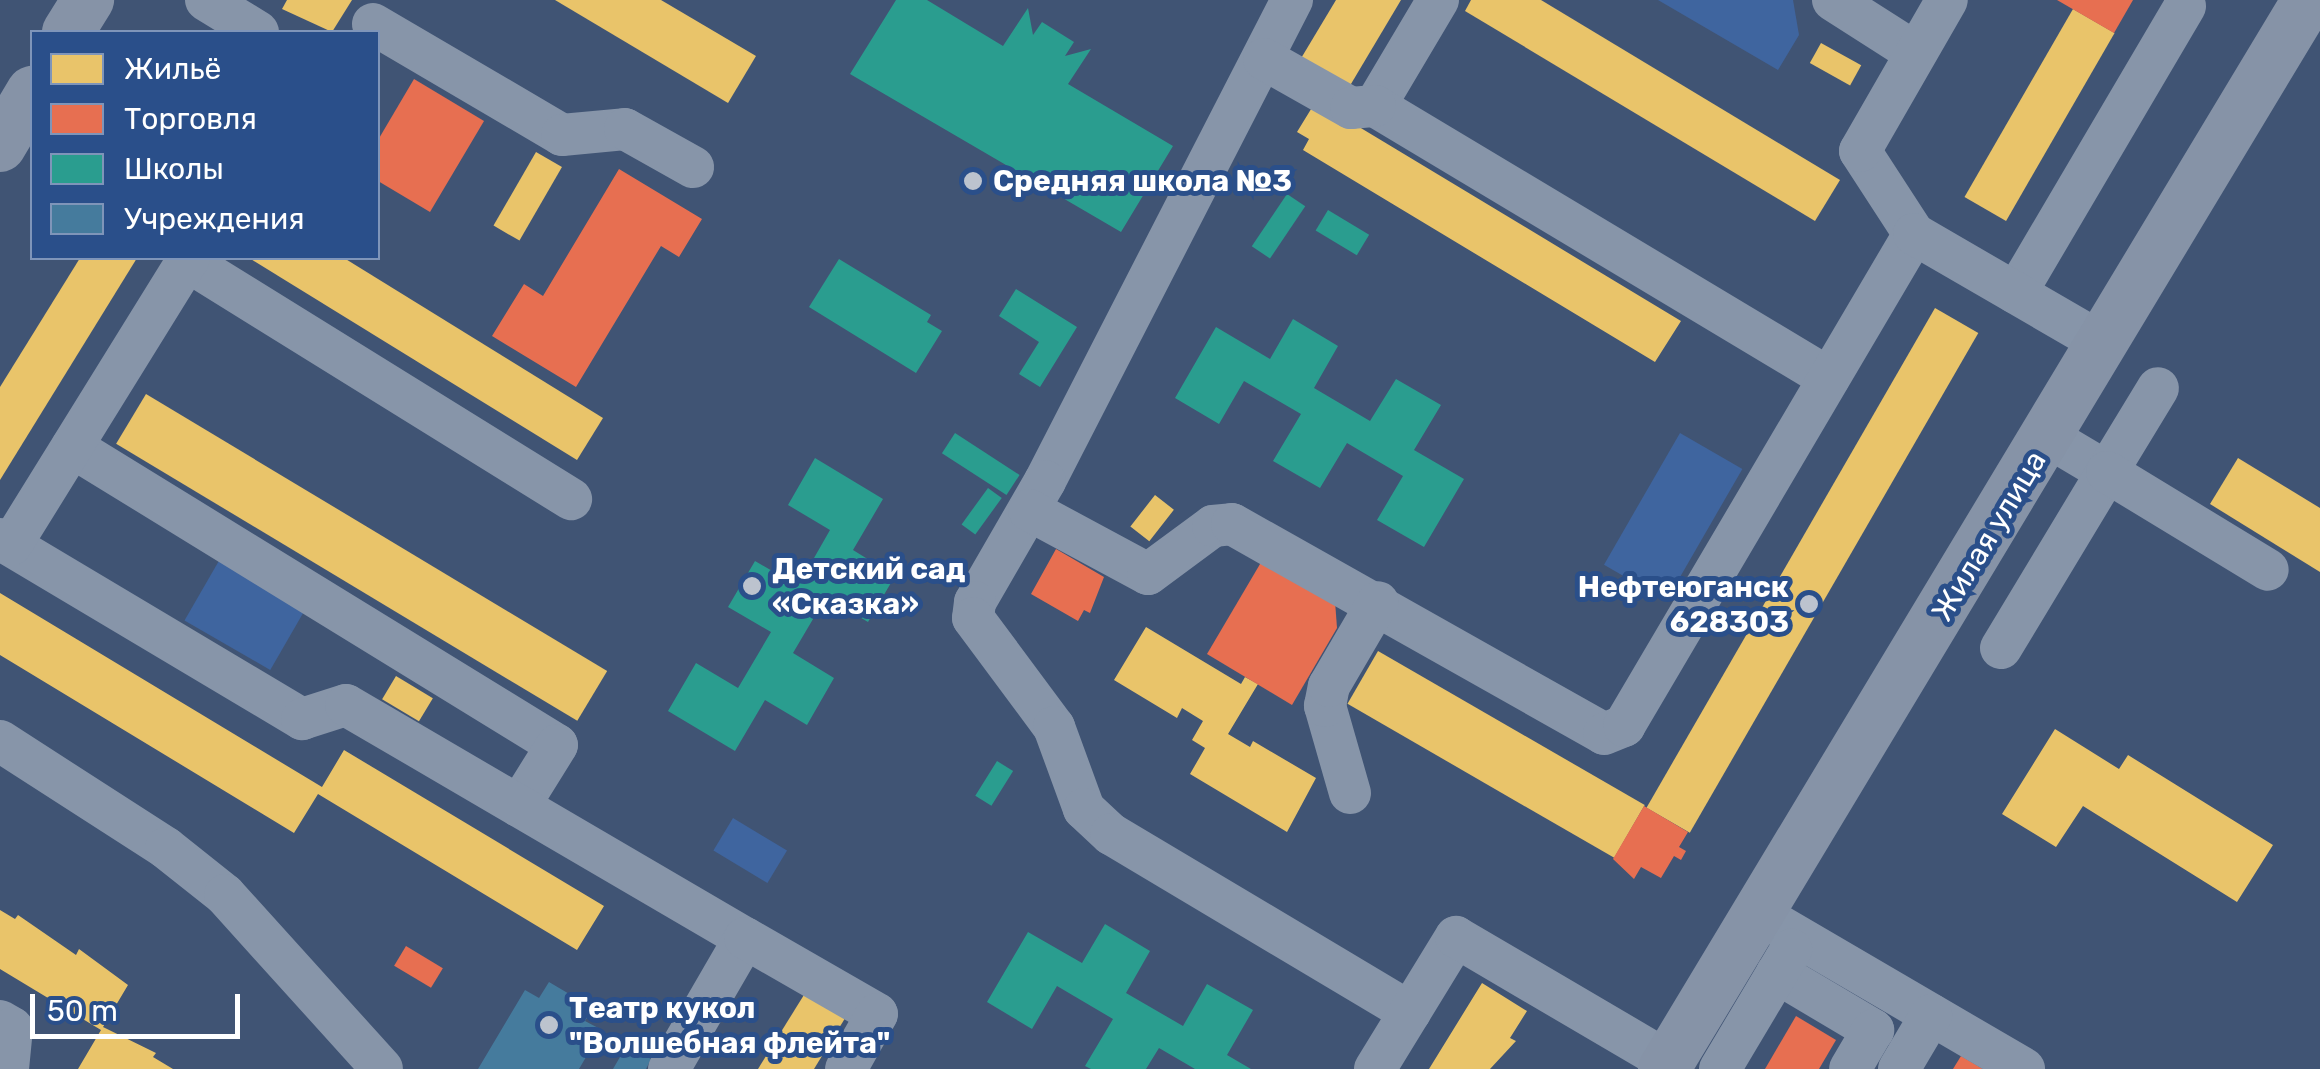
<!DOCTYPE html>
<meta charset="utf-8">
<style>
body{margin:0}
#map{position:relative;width:2320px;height:1069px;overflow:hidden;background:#405474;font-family:Rubik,sans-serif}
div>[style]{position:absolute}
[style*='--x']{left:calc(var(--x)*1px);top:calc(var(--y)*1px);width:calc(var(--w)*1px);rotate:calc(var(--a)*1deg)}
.green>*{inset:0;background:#3f659f;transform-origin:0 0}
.homes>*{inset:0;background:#e9c46a;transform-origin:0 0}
.shops>*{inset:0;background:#e76f51;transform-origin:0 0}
.schools>*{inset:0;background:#2a9d8f;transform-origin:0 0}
.public>*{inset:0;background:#457b9d}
.minor>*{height:42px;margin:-21px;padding:0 21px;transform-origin:21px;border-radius:21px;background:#8795a9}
.major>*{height:52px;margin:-26px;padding:0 26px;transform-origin:26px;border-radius:26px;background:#8693a7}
.dots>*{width:28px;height:28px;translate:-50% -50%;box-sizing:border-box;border:5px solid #2a4f8a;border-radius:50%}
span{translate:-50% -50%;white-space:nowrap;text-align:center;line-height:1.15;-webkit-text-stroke:10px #2a4f8a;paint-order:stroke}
.poi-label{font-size:30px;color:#fff;font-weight:700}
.left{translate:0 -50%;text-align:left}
.right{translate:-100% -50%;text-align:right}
.street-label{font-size:30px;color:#fff}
.legend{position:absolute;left:30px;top:30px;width:350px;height:230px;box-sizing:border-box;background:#2a4f8a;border:2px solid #7f95b9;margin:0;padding:12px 18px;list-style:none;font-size:30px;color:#fff}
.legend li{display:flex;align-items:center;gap:20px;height:50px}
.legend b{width:50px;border:2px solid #7f95b9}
.scale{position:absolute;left:30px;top:994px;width:210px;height:45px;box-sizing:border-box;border:5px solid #fff;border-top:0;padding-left:12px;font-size:30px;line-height:35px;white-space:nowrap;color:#fff;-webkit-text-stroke:8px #2a4f8a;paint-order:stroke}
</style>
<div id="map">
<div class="green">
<div style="clip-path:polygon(1658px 0,1793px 0,1799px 35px,1778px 70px)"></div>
<div style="left:1680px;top:433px;width:72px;height:152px;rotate:30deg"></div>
<div style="left:220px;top:559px;width:99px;height:71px;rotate:30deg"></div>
<div style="left:733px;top:818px;width:63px;height:38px;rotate:31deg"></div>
</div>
<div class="homes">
<div style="clip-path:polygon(287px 0,352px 0,332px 32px,282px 9px)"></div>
<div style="clip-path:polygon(555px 0,661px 0,756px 56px,728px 103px)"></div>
<div style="clip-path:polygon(1336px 0,1401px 0,1345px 94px,1297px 65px)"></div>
<div style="clip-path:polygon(1471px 0,1541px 0,1840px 180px,1815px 221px,1465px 11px)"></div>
<div style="left:2073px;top:9px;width:48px;height:217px;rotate:30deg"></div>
<div style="left:1821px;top:43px;width:46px;height:23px;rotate:29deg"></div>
<div style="clip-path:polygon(1316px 101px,1681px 321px,1655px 362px,1303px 150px,1309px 139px,1297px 132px)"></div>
<div style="left:536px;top:152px;width:30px;height:85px;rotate:30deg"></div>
<div style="clip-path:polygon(80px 258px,137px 258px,0 480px,0 387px)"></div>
<div style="clip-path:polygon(249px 258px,344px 258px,603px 418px,577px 460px)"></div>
<div style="left:1935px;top:308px;width:50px;height:577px;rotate:30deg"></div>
<div style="left:146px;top:394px;width:538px;height:58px;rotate:31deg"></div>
<div style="clip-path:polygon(2238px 458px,2320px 508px,2320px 572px,2210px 504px)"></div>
<div style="left:1155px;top:495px;width:24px;height:40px;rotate:38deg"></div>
<div style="clip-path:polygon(0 593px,322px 787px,344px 750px,604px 906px,577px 950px,318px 794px,294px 833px,0 655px)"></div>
<div style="clip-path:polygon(1146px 627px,1241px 684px,1245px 677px,1258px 684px,1228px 734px,1250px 747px,1253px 741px,1316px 778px,1287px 832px,1190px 774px,1205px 748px,1192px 740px,1203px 721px,1182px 708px,1177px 718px,1114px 680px)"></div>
<div style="left:1378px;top:651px;width:308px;height:61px;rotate:30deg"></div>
<div style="left:396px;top:676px;width:43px;height:27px;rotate:31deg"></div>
<div style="clip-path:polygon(2055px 729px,2119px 769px,2128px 755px,2273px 845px,2237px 902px,2083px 806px,2056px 847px,2002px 814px)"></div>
<div style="clip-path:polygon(0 910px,15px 919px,18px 915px,76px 955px,79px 949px,128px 985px,103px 1027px,156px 1053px,153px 1057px,173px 1069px,78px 1069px,101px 1030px,0 969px)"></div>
<div style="clip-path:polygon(1482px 983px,1527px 1011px,1510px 1038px,1516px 1041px,1490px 1069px,1429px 1069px)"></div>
<div style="clip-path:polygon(807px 990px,847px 1015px,814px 1069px,758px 1069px)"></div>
</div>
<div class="shops">
<div style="clip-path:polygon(2057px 0,2133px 0,2114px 33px)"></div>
<div style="clip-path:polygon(414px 79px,484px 121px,430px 212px,378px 181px,378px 140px)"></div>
<div style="clip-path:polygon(619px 169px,702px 219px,679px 257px,661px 246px,576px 387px,492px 336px,524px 284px,543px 296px)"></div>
<div style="clip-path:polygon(1056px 549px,1104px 577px,1090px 613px,1084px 610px,1078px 621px,1031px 594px)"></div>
<div style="clip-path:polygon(1263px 559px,1335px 601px,1337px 628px,1292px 705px,1207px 654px)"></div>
<div style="clip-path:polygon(1644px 806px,1688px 832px,1679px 847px,1686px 851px,1681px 860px,1674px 856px,1661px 878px,1641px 867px,1634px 879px,1613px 859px)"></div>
<div style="left:406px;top:946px;width:43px;height:23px;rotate:31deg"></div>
<div style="clip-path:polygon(1796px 1016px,1836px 1040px,1819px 1069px,1765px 1069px)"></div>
<div style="clip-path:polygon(1961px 1056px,1983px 1069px,1953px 1069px)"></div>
</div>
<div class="schools">
<div style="clip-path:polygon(896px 0,927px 0,1003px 46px,1028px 8px,1033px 35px,1042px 22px,1074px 42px,1065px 56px,1091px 49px,1068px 84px,1173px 146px,1121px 232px,850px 74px)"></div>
<div style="left:1287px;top:194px;width:22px;height:63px;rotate:34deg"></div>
<div style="left:1328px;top:210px;width:48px;height:24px;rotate:31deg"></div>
<div style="clip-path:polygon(839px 259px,931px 315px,927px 322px,942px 331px,916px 373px,809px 307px)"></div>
<div style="clip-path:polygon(1016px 289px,1077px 327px,1040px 387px,1019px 374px,1039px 342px,999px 316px)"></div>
<div style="clip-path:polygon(1293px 319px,1338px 346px,1314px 388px,1370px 421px,1396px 379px,1441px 405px,1414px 450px,1464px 479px,1424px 547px,1377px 520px,1403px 476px,1347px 443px,1320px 488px,1273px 461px,1301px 414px,1244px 381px,1219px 424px,1175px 398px,1216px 327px,1270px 359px)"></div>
<div style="left:955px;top:433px;width:77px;height:24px;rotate:33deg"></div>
<div style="clip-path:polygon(815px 458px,883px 499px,853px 550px,895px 576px,868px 622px,826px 597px,793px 653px,834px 678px,807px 725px,765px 700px,735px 751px,668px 711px,696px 663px,738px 688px,771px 632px,728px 607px,755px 561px,798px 586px,830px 530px,788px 505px)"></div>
<div style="left:988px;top:488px;width:17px;height:45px;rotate:36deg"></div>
<div style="left:997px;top:761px;width:19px;height:41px;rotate:32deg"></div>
<div style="clip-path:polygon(1105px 924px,1150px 951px,1126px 993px,1183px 1026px,1207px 984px,1253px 1010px,1227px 1055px,1251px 1069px,1195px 1069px,1159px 1048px,1146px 1069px,1091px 1069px,1085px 1066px,1113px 1019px,1057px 986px,1032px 1029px,987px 1002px,1028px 932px,1082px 963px)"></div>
</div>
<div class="public">
<div style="clip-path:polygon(549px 982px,593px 1008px,585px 1021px,602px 1030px,579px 1069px,478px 1069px,525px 990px,539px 998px)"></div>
<div style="clip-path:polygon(627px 1045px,651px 1059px,646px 1069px,613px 1069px)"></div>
</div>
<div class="minor">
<div style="--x:206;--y:0;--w:61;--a:31.6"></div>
<div style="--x:1292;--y:0;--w:541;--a:117.18"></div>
<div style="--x:1045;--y:481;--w:140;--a:120"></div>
<div style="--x:975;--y:602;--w:16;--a:97"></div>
<div style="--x:973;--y:618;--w:136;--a:53.4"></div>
<div style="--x:1054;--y:727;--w:87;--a:69.9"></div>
<div style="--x:1084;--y:809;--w:37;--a:43"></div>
<div style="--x:1111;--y:834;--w:348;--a:30.8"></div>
<div style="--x:1438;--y:0;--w:123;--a:120.7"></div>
<div style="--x:1375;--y:106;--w:529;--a:30.93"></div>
<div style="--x:1833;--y:0;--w:98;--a:32.6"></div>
<div style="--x:373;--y:24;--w:219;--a:30.4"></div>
<div style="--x:562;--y:135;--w:63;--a:-5.4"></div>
<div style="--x:625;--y:129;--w:78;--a:29.2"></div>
<div style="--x:1264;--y:59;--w:100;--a:29.4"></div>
<div style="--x:1351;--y:108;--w:24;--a:-5"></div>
<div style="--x:1914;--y:234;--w:99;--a:-123"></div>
<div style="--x:1860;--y:151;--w:174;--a:-60.1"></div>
<div style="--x:187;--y:261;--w:452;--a:31.8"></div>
<div style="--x:2016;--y:293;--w:333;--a:-59.5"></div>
<div style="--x:2048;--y:437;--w:69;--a:30.7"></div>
<div style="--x:2107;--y:472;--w:98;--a:-58.7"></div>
<div style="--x:72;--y:447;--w:569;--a:31.57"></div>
<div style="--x:557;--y:745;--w:72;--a:121.9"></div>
<div style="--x:1029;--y:510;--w:135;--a:28.3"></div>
<div style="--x:1148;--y:574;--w:81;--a:-36.4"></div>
<div style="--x:1213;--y:526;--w:19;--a:-6"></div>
<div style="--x:1232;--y:524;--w:427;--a:29.4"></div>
<div style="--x:1604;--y:734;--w:22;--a:-22"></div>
<div style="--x:1624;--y:726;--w:571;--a:-59.48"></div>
<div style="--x:1914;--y:234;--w:220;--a:30.1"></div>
<div style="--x:0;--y:539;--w:352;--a:30.8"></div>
<div style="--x:302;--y:719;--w:46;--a:-17.7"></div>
<div style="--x:346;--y:705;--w:462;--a:30.3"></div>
<div style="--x:11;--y:545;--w:338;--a:-58.2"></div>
<div style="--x:2001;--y:648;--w:205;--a:-58.9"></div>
<div style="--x:2107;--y:472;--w:188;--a:31.3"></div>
<div style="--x:0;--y:741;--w:197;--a:32.8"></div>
<div style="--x:166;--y:848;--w:75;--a:38.5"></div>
<div style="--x:225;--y:895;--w:234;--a:47.9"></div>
<div style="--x:1350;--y:793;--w:91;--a:-106"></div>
<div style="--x:1325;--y:706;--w:20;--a:-79"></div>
<div style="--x:1329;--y:686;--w:97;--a:-59.7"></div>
<div style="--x:1759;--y:914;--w:307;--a:30.3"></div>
<div style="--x:1777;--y:973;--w:112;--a:30.7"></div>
<div style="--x:1873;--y:1030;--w:45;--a:120.5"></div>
<div style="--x:0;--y:1021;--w:14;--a:30"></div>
<div style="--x:12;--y:1028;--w:41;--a:95.6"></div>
<div style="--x:669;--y:1069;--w:151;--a:-59.9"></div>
<div style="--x:745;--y:938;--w:152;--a:29.9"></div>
<div style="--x:877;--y:1014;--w:63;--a:119.4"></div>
<div style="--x:1375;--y:1069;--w:155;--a:-58.5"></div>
<div style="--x:1456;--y:937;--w:247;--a:30.4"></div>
<div style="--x:1720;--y:1069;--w:139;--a:-59.2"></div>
<div style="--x:1899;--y:1069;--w:63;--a:-59.3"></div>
</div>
<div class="major">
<div style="--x:68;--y:32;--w:38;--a:-58"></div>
<div style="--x:0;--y:146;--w:63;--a:-59.3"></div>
<div style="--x:1664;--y:1069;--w:1248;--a:-58.93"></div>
</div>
<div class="dots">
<div style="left:973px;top:181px;background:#bcc3ce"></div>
<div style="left:752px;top:586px;background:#bcc3ce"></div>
<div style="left:1809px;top:604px;background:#bcc3ce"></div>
<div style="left:549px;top:1025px;background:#bcc3ce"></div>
</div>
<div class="poi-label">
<span class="left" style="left:993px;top:181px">Средняя школа №3</span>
<span class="left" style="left:772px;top:586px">Детский сад<br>«Сказка»</span>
<span class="right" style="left:1789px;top:604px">Нефтеюганск<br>628303</span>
<span class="left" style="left:569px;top:1025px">Театр кукол<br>"Волшебная флейта"</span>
</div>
<div class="street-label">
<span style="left:1989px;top:536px;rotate:-59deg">Жилая улица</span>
</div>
<ul class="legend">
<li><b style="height:28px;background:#e9c46a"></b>Жильё</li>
<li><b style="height:28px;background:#e76f51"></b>Торговля</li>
<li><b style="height:28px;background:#2a9d8f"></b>Школы</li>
<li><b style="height:28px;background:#457b9d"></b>Учреждения</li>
</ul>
<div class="scale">50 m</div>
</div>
